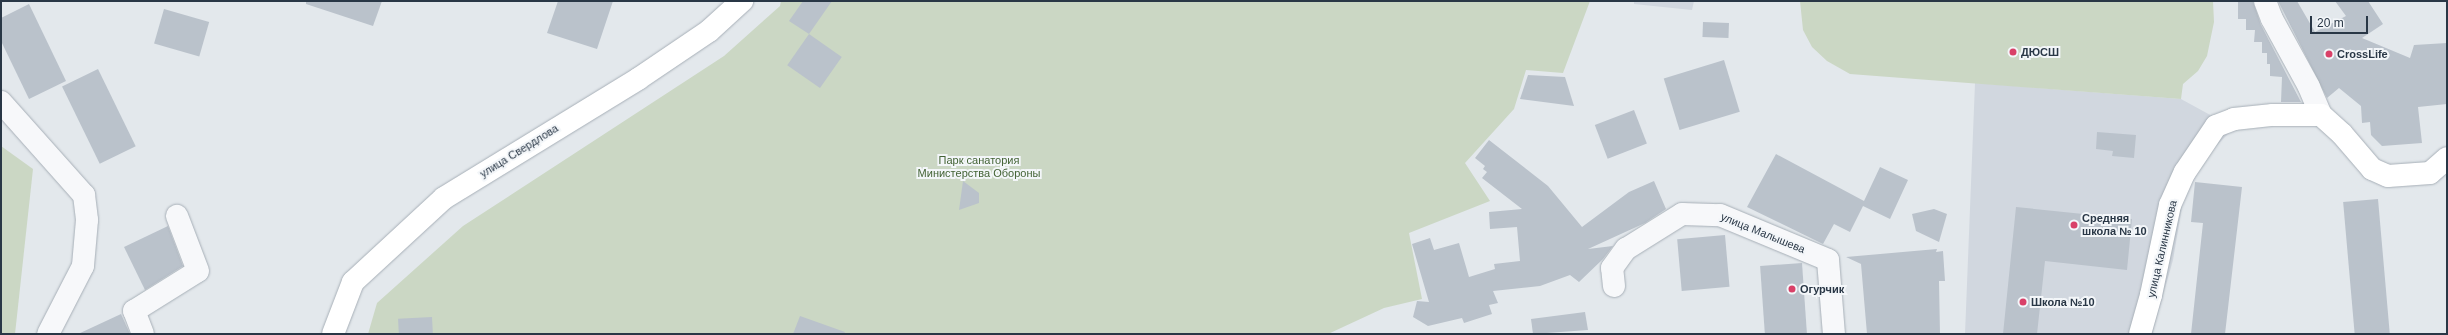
<!DOCTYPE html>
<meta charset="utf-8">
<style>
body{margin:0}
#map{position:relative;width:2448px;height:335px;overflow:hidden;background:#e3e8ec;font-family:Helvetica,sans-serif}
div>[style]{position:absolute}
[style*='--x']{left:calc(var(--x)*1px);top:calc(var(--y)*1px);width:calc(var(--w)*1px);rotate:calc(var(--a)*1deg)}
.built>*{inset:0;background:#d1d7df}
.green>*{inset:0;background:#cbd7c4}
.building>*{inset:0;background:#bac2cb;transform-origin:0 0}
.roads{filter:drop-shadow(0 0 1px #a7afb7) drop-shadow(0 0 1px #a7afb7)}
.street>*{height:22px;margin:-11px;padding:0 11px;transform-origin:11px;border-radius:11px;background:#f7f8fa}
.secondary>*{height:22px;margin:-11px;padding:0 11px;transform-origin:11px;border-radius:11px;background:#fff}
.dots>*{width:11px;height:11px;translate:-50% -50%;box-sizing:border-box;border:2px solid #f3f6f9;border-radius:50%}
span{translate:-50% -50%;white-space:nowrap;text-align:center;line-height:1.15;-webkit-text-stroke:4px #f3f6f9;paint-order:stroke}
.poi-label{font-size:11px;color:#293746;font-weight:700}
.left{translate:0 -50%;text-align:left}
.street-label{font-size:11px;color:#293746}
.park-label{font-size:11px;color:#436335}
.frame{position:absolute;inset:0;border:2px solid #293746;pointer-events:none}
.scale{position:absolute;left:2310px;top:16px;width:58px;height:18px;box-sizing:border-box;border:2px solid #293746;border-top:0;padding-left:5px;font-size:12px;line-height:14px;white-space:nowrap;color:#293746;-webkit-text-stroke:3px #f3f6f9;paint-order:stroke}
</style>
<div id="map">
<div class="built">
<div style="clip-path:polygon(1634px 1px,1694px 1px,1692px 10px,1634px 4px)"></div>
<div style="clip-path:polygon(1975px 83px,2181px 99px,2234px 128px,2198px 164px,2185px 189px,2173px 260px,2152px 334px,1965px 334px)"></div>
</div>
<div class="green">
<div style="clip-path:polygon(781px 1px,1590px 1px,1563px 73px,1526px 70px,1514px 109px,1465px 163px,1490px 201px,1409px 233px,1422px 299px,1384px 308px,1328px 334px,368px 334px,377px 303px,463px 226px,724px 56px,780px 6px)"></div>
<div style="clip-path:polygon(1800px 1px,2213px 1px,2214px 22px,2207px 56px,2198px 71px,2183px 84px,2181px 99px,1850px 74px,1827px 61px,1812px 47px,1803px 30px)"></div>
<div style="clip-path:polygon(1px 146px,33px 169px,15px 334px,1px 334px)"></div>
</div>
<div class="building">
<div style="clip-path:polygon(306px 1px,382px 1px,373px 26px,306px 4px)"></div>
<div style="clip-path:polygon(558px 1px,613px 1px,597px 49px,547px 33px)"></div>
<div style="clip-path:polygon(803px 1px,832px 1px,809px 34px,789px 21px)"></div>
<div style="clip-path:polygon(2238px 1px,2253px 1px,2261px 25px,2301px 102px,2281px 102px,2282px 77px,2270px 76px,2270px 64px,2267px 64px,2267px 53px,2262px 53px,2262px 42px,2254px 42px,2255px 30px,2246px 30px,2246px 19px,2238px 19px)"></div>
<div style="clip-path:polygon(2278px 1px,2297px 1px,2315px 32px,2346px 16px,2335px 1px,2368px 1px,2383px 24px,2362px 38px,2410px 58px,2414px 45px,2447px 43px,2447px 104px,2418px 107px,2422px 143px,2382px 146px,2371px 135px,2370px 122px,2362px 123px,2361px 106px,2339px 88px,2327px 98px)"></div>
<div style="clip-path:polygon(29px 4px,66px 81px,29px 99px,1px 41px,1px 18px)"></div>
<div style="left:164px;top:9px;width:47px;height:36px;rotate:16deg"></div>
<div style="left:1703px;top:22px;width:26px;height:15px;rotate:2deg"></div>
<div style="left:809px;top:34px;width:40px;height:38px;rotate:35deg"></div>
<div style="left:1724px;top:60px;width:54px;height:63px;rotate:73deg"></div>
<div style="left:98px;top:69px;width:86px;height:40px;rotate:64deg"></div>
<div style="clip-path:polygon(1528px 75px,1565px 77px,1574px 106px,1520px 99px)"></div>
<div style="left:1634px;top:110px;width:36px;height:42px;rotate:69deg"></div>
<div style="clip-path:polygon(2097px 132px,2136px 135px,2134px 158px,2112px 156px,2113px 151px,2096px 149px)"></div>
<div style="clip-path:polygon(1489px 140px,1548px 186px,1582px 227px,1629px 192px,1654px 181px,1666px 209px,1645px 223px,1588px 249px,1613px 246px,1603px 259px,1579px 282px,1570px 275px,1540px 286px,1493px 291px,1498px 303px,1489px 305px,1492px 314px,1464px 323px,1462px 318px,1428px 326px,1413px 317px,1417px 301px,1429px 302px,1412px 244px,1430px 238px,1434px 250px,1459px 243px,1469px 277px,1495px 269px,1494px 264px,1520px 261px,1517px 227px,1490px 229px,1489px 212px,1522px 209px,1482px 178px,1487px 172px,1483px 169px,1485px 166px,1475px 158px)"></div>
<div style="clip-path:polygon(1776px 154px,1864px 201px,1880px 167px,1908px 180px,1890px 219px,1863px 206px,1850px 232px,1834px 224px,1823px 244px,1747px 207px)"></div>
<div style="clip-path:polygon(963px 181px,979px 193px,979px 203px,959px 210px)"></div>
<div style="clip-path:polygon(2195px 182px,2242px 187px,2225px 334px,2191px 334px,2203px 223px,2191px 222px)"></div>
<div style="left:2378px;top:199px;width:135px;height:35px;rotate:85deg"></div>
<div style="clip-path:polygon(2016px 207px,2132px 219px,2127px 270px,2045px 261px,2037px 334px,2003px 334px)"></div>
<div style="clip-path:polygon(1934px 209px,1947px 214px,1939px 242px,1916px 231px,1912px 214px)"></div>
<div style="clip-path:polygon(168px 226px,183px 266px,145px 290px,124px 247px)"></div>
<div style="left:1725px;top:235px;width:52px;height:48px;rotate:85deg"></div>
<div style="clip-path:polygon(1937px 249px,1936px 252px,1943px 251px,1945px 281px,1939px 281px,1940px 334px,1867px 334px,1861px 264px,1846px 257px)"></div>
<div style="left:1802px;top:263px;width:71px;height:42px;rotate:86deg"></div>
<div style="clip-path:polygon(1585px 312px,1588px 330px,1533px 334px,1531px 319px)"></div>
<div style="clip-path:polygon(121px 314px,130px 334px,78px 334px)"></div>
<div style="clip-path:polygon(800px 316px,845px 332px,844px 334px,793px 334px)"></div>
<div style="left:432px;top:317px;width:17px;height:34px;rotate:87deg"></div>
</div>
<div class="roads">
<div class="street">
<div style="--x:2265;--y:1;--w:19;--a:69"></div>
<div style="--x:2272;--y:19;--w:77;--a:61.4"></div>
<div style="--x:2309;--y:87;--w:30;--a:67"></div>
<div style="--x:1;--y:102;--w:125;--a:48.3"></div>
<div style="--x:84;--y:195;--w:25;--a:83"></div>
<div style="--x:87;--y:220;--w:46;--a:95"></div>
<div style="--x:83;--y:266;--w:76;--a:117.2"></div>
<div style="--x:1614;--y:286;--w:18;--a:-96"></div>
<div style="--x:1612;--y:268;--w:24;--a:-54"></div>
<div style="--x:1626;--y:249;--w:66;--a:-32"></div>
<div style="--x:1682;--y:214;--w:38;--a:2"></div>
<div style="--x:1720;--y:215;--w:117;--a:22.6"></div>
<div style="--x:1828;--y:260;--w:74;--a:85.4"></div>
<div style="--x:143;--y:334;--w:25;--a:-111"></div>
<div style="--x:134;--y:311;--w:75;--a:-32"></div>
<div style="--x:198;--y:271;--w:59;--a:-110.9"></div>
</div>
<div class="secondary">
<div style="--x:333;--y:334;--w:56;--a:-69"></div>
<div style="--x:353;--y:282;--w:124;--a:-42.7"></div>
<div style="--x:444;--y:198;--w:228;--a:-31.5"></div>
<div style="--x:638;--y:79;--w:86;--a:-34.1"></div>
<div style="--x:709;--y:31;--w:45;--a:-42.3"></div>
<div style="--x:2140;--y:334;--w:41;--a:-74.2"></div>
<div style="--x:2151;--y:295;--w:92;--a:-78.1"></div>
<div style="--x:2170;--y:205;--w:36;--a:-66"></div>
<div style="--x:2185;--y:172;--w:55;--a:-56"></div>
<div style="--x:2216;--y:126;--w:19;--a:-21"></div>
<div style="--x:2234;--y:119;--w:39;--a:-6"></div>
<div style="--x:2273;--y:115;--w:48;--a:0"></div>
<div style="--x:2321;--y:115;--w:28;--a:42"></div>
<div style="--x:2342;--y:134;--w:46;--a:49.4"></div>
<div style="--x:2372;--y:169;--w:17;--a:24"></div>
<div style="--x:2388;--y:176;--w:42;--a:-4.1"></div>
<div style="--x:2430;--y:173;--w:23;--a:-41"></div>
</div>
</div>
<div class="dots">
<div style="left:2013px;top:52px;background:#d94068"></div>
<div style="left:2329px;top:54px;background:#d94068"></div>
<div style="left:2074px;top:225px;background:#d94068"></div>
<div style="left:1792px;top:289px;background:#d94068"></div>
<div style="left:2023px;top:302px;background:#d94068"></div>
</div>
<div class="poi-label">
<span class="left" style="left:2021px;top:52px">ДЮСШ</span>
<span class="left" style="left:2337px;top:54px">CrossLife</span>
<span class="left" style="left:2082px;top:225px">Средняя<br>школа № 10</span>
<span class="left" style="left:1800px;top:289px">Огурчик</span>
<span class="left" style="left:2031px;top:302px">Школа №10</span>
</div>
<div class="street-label">
<span style="left:519px;top:151px;rotate:-32deg">улица Свердлова</span>
<span style="left:1763px;top:233px;rotate:22deg">улица Малышева</span>
<span style="left:2162px;top:249px;rotate:-77deg">улица Калинникова</span>
</div>
<div class="park-label">
<span style="left:979px;top:167px">Парк санатория<br>Министерства Обороны</span>
</div>
<div class="frame"></div>
<div class="scale">20 m</div>
</div>
